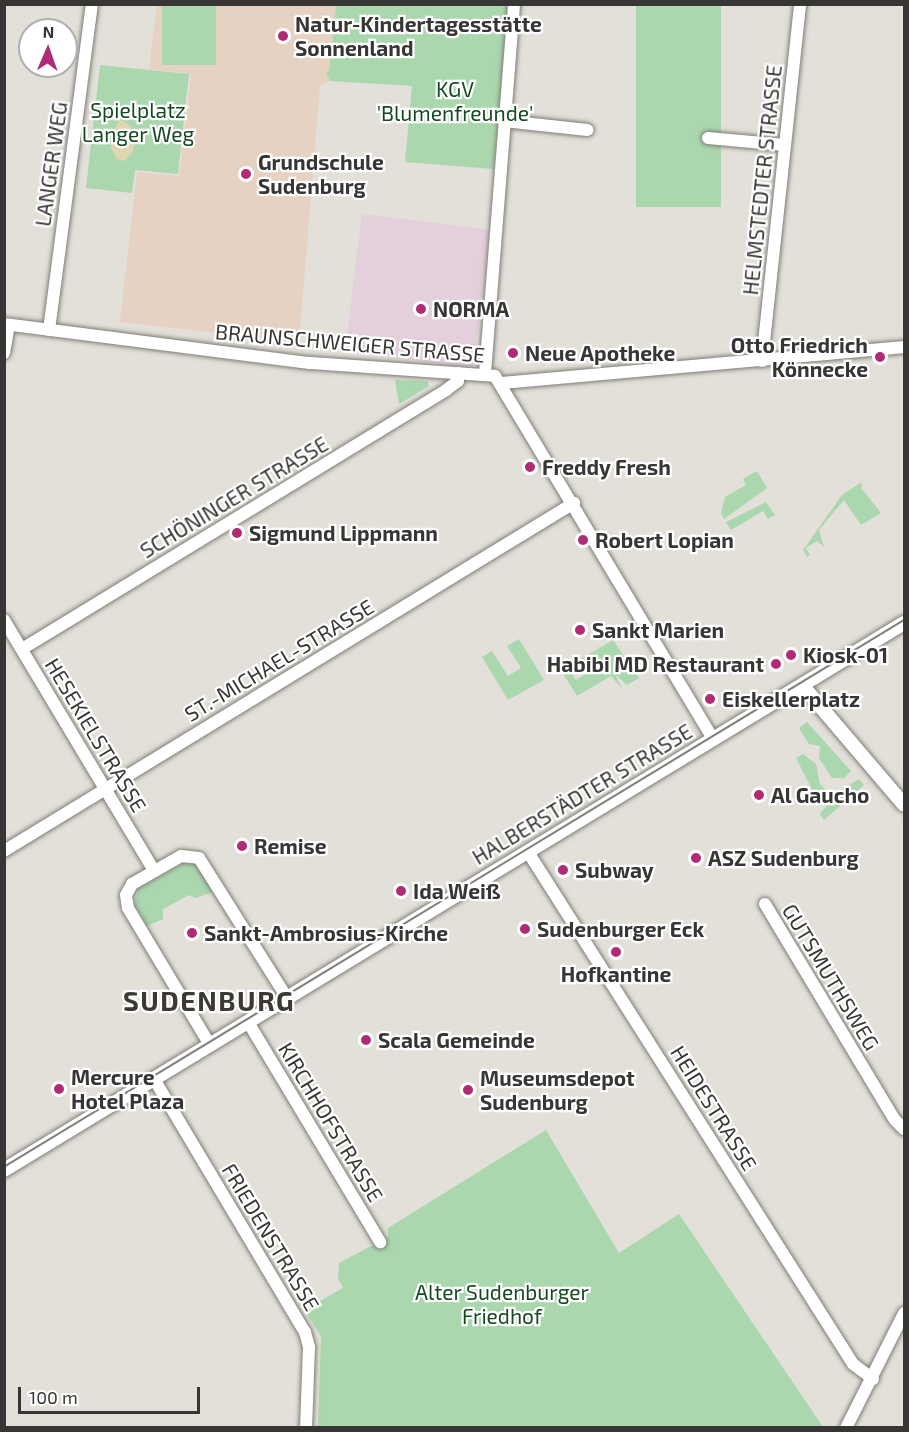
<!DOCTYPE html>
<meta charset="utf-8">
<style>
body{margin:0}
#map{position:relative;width:909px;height:1432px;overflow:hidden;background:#e2e0d8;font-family:"Exo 2",sans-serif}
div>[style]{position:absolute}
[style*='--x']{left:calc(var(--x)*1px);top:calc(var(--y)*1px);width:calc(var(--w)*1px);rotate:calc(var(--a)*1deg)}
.commercial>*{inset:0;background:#e4cfdc;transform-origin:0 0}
.education>*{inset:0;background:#e6d2c3}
.green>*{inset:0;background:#abd7af;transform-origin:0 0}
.sand>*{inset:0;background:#e0d6b1}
.roads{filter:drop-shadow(0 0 2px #7f7d76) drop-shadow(0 0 2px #7f7d76)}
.minor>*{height:12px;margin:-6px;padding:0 6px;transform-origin:6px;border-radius:6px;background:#fff}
.tertiary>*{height:14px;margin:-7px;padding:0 7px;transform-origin:7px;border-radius:7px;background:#fff}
.tram>*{height:1.5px;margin:-0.75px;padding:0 0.75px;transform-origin:0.75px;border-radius:0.75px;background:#82807c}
.dots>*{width:16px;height:16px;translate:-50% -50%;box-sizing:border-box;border:3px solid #fff;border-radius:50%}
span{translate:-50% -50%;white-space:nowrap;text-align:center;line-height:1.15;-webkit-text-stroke:4.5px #fff;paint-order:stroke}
.poi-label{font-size:21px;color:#383634;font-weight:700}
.left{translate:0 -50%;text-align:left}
.right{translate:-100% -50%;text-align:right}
.park-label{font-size:21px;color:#154a20}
.street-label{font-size:21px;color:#383634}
.district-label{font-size:27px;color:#3c3933;font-weight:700;letter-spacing:1.5px}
.frame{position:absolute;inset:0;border:6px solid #383634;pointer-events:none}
.north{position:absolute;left:18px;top:18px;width:60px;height:60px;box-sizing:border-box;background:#fff;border:2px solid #afafae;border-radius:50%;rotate:2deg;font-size:16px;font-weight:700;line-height:24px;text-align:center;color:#383634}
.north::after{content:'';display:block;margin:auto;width:21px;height:27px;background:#af2c75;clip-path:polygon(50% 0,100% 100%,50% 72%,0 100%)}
.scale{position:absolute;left:18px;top:1387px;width:182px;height:27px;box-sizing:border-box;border:3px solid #383634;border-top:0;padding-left:8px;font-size:18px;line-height:21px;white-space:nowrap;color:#383634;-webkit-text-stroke:4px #fff;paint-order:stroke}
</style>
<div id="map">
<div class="commercial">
<div style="left:362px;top:214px;width:129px;height:139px;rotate:7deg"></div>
</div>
<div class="education">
<div style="clip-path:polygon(157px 5px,336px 5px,329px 71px,326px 73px,330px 81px,320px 86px,299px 342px,120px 322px,137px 172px,179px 176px,191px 74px,149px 69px)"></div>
</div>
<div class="green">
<div style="left:162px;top:5px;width:54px;height:60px"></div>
<div style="clip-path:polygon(336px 5px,508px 5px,494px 169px,405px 162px,412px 86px,330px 81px,326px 73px,329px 71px)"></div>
<div style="left:636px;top:5px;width:85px;height:202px"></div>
<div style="clip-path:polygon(100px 65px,189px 74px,178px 174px,135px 170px,132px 193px,86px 188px)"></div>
<div style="clip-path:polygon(395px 380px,427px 381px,429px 386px,399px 404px)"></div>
<div style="clip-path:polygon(757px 471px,767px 488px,724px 519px,721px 513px,725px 497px,746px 485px,743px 479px)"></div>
<div style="clip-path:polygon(862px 482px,861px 488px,881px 513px,861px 525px,844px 500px,819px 530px,824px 547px,817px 541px,806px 548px,810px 555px,807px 557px,803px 550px,842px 495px)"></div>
<div style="clip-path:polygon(766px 502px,775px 515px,768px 519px,763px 511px,731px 530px,726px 522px)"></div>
<div style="clip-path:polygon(519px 639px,544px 680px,508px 700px,482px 657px,492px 651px,508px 676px,521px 668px,507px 646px)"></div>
<div style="clip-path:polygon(613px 640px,639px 678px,627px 685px,615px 674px,622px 689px,611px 676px,577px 696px,561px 670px,568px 668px,576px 680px,587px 673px,579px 660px)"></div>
<div style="clip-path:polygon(807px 722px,851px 771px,844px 778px,832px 778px,819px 758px,820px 746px,809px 744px,799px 728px)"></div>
<div style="clip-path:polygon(803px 754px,816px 764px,820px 784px,828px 792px,819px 803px,796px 758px)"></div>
<div style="clip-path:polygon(859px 779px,864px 785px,824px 820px,820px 814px,838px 792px)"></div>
<div style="clip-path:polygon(185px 862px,196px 865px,213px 892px,195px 898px,189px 895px,163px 909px,163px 919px,147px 926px,135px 904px,138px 889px)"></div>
<div style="clip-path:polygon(546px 1130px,619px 1253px,679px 1214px,823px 1427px,318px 1427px,321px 1336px,304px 1310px,343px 1288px,338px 1279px,339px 1263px,388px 1237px,388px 1228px)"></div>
</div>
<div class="sand">
<div style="clip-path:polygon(120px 119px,131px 126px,135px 136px,133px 151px,125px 161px,117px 159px,111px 148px,112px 134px)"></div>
</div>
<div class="roads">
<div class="minor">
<div style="--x:504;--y:121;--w:84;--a:6.1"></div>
<div style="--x:708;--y:138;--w:77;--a:5.2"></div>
<div style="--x:4;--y:324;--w:308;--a:7.3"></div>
<div style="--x:310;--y:363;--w:185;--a:4"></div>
<div style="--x:495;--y:376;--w:423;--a:59"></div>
<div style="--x:49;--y:330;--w:329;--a:-82.5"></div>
<div style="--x:4;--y:353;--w:28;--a:-80"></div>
<div style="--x:762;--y:361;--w:359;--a:-83.9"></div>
<div style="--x:485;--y:373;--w:370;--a:-85.5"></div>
<div style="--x:502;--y:383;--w:404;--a:-5.1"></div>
<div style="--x:4;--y:620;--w:292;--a:59.1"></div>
<div style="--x:22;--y:649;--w:497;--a:-31.4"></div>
<div style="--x:446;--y:390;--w:15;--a:-37"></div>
<div style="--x:458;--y:381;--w:8;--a:-90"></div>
<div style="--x:4;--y:851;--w:668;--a:-31.41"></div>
<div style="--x:528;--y:852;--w:606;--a:57.59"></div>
<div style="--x:853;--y:1364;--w:25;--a:37"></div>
<div style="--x:765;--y:904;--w:252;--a:59"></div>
<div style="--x:895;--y:1120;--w:13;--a:45"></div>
<div style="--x:248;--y:1022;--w:257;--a:59"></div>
<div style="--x:210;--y:1045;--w:160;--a:-120.9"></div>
<div style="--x:128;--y:908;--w:13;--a:-99"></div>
<div style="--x:126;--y:895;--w:13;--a:-61"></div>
<div style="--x:132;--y:884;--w:56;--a:-29.7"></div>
<div style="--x:181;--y:856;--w:18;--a:6"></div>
<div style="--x:199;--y:858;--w:165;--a:57.8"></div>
<div style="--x:154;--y:1079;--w:295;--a:59.2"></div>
<div style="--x:305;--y:1332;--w:16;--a:75"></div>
<div style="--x:309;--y:1347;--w:81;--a:92.1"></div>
<div style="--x:846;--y:1428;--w:129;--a:-63.2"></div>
</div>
<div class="tertiary">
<div style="--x:802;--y:685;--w:157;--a:49.6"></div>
<div style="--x:4;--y:1170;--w:1053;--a:-31.29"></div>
</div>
</div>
<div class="tram">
<div style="--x:4;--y:1167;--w:1053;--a:-31.29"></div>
</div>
<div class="dots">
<div style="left:283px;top:36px;background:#af2c75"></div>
<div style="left:246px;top:174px;background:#af2c75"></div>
<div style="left:421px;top:309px;background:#af2c75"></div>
<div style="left:513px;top:353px;background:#af2c75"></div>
<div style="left:880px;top:357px;background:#af2c75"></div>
<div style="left:530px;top:467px;background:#af2c75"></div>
<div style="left:237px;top:533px;background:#af2c75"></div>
<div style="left:583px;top:540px;background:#af2c75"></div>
<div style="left:580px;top:630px;background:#af2c75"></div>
<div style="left:791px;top:655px;background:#af2c75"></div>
<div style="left:776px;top:664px;background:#af2c75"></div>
<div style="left:710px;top:699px;background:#af2c75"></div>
<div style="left:759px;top:795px;background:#af2c75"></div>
<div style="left:242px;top:846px;background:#af2c75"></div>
<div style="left:696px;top:858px;background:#af2c75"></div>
<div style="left:563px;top:870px;background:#af2c75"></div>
<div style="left:401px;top:891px;background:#af2c75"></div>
<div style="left:525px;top:929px;background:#af2c75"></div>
<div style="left:192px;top:933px;background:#af2c75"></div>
<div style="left:616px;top:952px;background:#af2c75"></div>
<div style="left:366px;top:1040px;background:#af2c75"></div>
<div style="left:59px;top:1089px;background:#af2c75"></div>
<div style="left:468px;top:1090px;background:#af2c75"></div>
</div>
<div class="poi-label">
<span class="left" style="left:295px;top:36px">Natur-Kindertagesstätte<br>Sonnenland</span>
<span class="left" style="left:258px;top:174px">Grundschule<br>Sudenburg</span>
<span class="left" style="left:433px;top:309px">NORMA</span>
<span class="right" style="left:868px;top:357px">Otto Friedrich<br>Könnecke</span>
<span class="left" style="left:525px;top:353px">Neue Apotheke</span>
<span class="left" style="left:542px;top:467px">Freddy Fresh</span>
<span class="left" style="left:249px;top:533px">Sigmund Lippmann</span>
<span class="left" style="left:595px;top:540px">Robert Lopian</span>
<span class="left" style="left:592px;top:630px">Sankt Marien</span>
<span class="left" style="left:803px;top:655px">Kiosk-01</span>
<span class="right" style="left:764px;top:664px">Habibi MD Restaurant</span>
<span class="left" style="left:722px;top:699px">Eiskellerplatz</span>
<span class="left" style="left:771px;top:795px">Al Gaucho</span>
<span class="left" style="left:254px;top:846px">Remise</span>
<span class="left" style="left:708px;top:858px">ASZ Sudenburg</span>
<span class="left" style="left:575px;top:870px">Subway</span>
<span class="left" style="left:413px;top:891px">Ida Weiß</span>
<span class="left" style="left:537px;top:929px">Sudenburger Eck</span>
<span class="left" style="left:204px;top:933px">Sankt-Ambrosius-Kirche</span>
<span style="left:616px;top:974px">Hofkantine</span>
<span class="left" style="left:378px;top:1040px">Scala Gemeinde</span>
<span class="left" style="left:71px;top:1089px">Mercure<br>Hotel Plaza</span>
<span class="left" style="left:480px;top:1090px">Museumsdepot<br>Sudenburg</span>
</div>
<div class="park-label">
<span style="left:455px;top:101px">KGV<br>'Blumenfreunde'</span>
<span style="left:138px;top:122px">Spielplatz<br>Langer Weg</span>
<span style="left:502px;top:1304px">Alter Sudenburger<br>Friedhof</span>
</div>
<div class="street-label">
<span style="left:51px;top:164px;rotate:-82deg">LANGER WEG</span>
<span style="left:762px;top:180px;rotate:-84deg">HELMSTEDTER STRASSE</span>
<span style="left:350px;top:343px;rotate:5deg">BRAUNSCHWEIGER STRASSE</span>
<span style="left:234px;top:497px;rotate:-31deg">SCHÖNINGER STRASSE</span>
<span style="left:279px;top:660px;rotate:-31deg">ST.-MICHAEL-STRASSE</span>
<span style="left:96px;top:735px;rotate:59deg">HESEKIELSTRASSE</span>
<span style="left:582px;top:794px;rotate:-31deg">HALBERSTÄDTER STRASSE</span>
<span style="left:831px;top:977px;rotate:59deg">GUTSMUTHSWEG</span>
<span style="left:714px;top:1108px;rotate:58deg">HEIDESTRASSE</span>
<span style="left:331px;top:1122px;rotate:59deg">KIRCHHOFSTRASSE</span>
<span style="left:271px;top:1237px;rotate:59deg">FRIEDENSTRASSE</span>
</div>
<div class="district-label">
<span style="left:209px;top:1001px">SUDENBURG</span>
</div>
<div class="frame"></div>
<div class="north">N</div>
<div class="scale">100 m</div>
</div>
